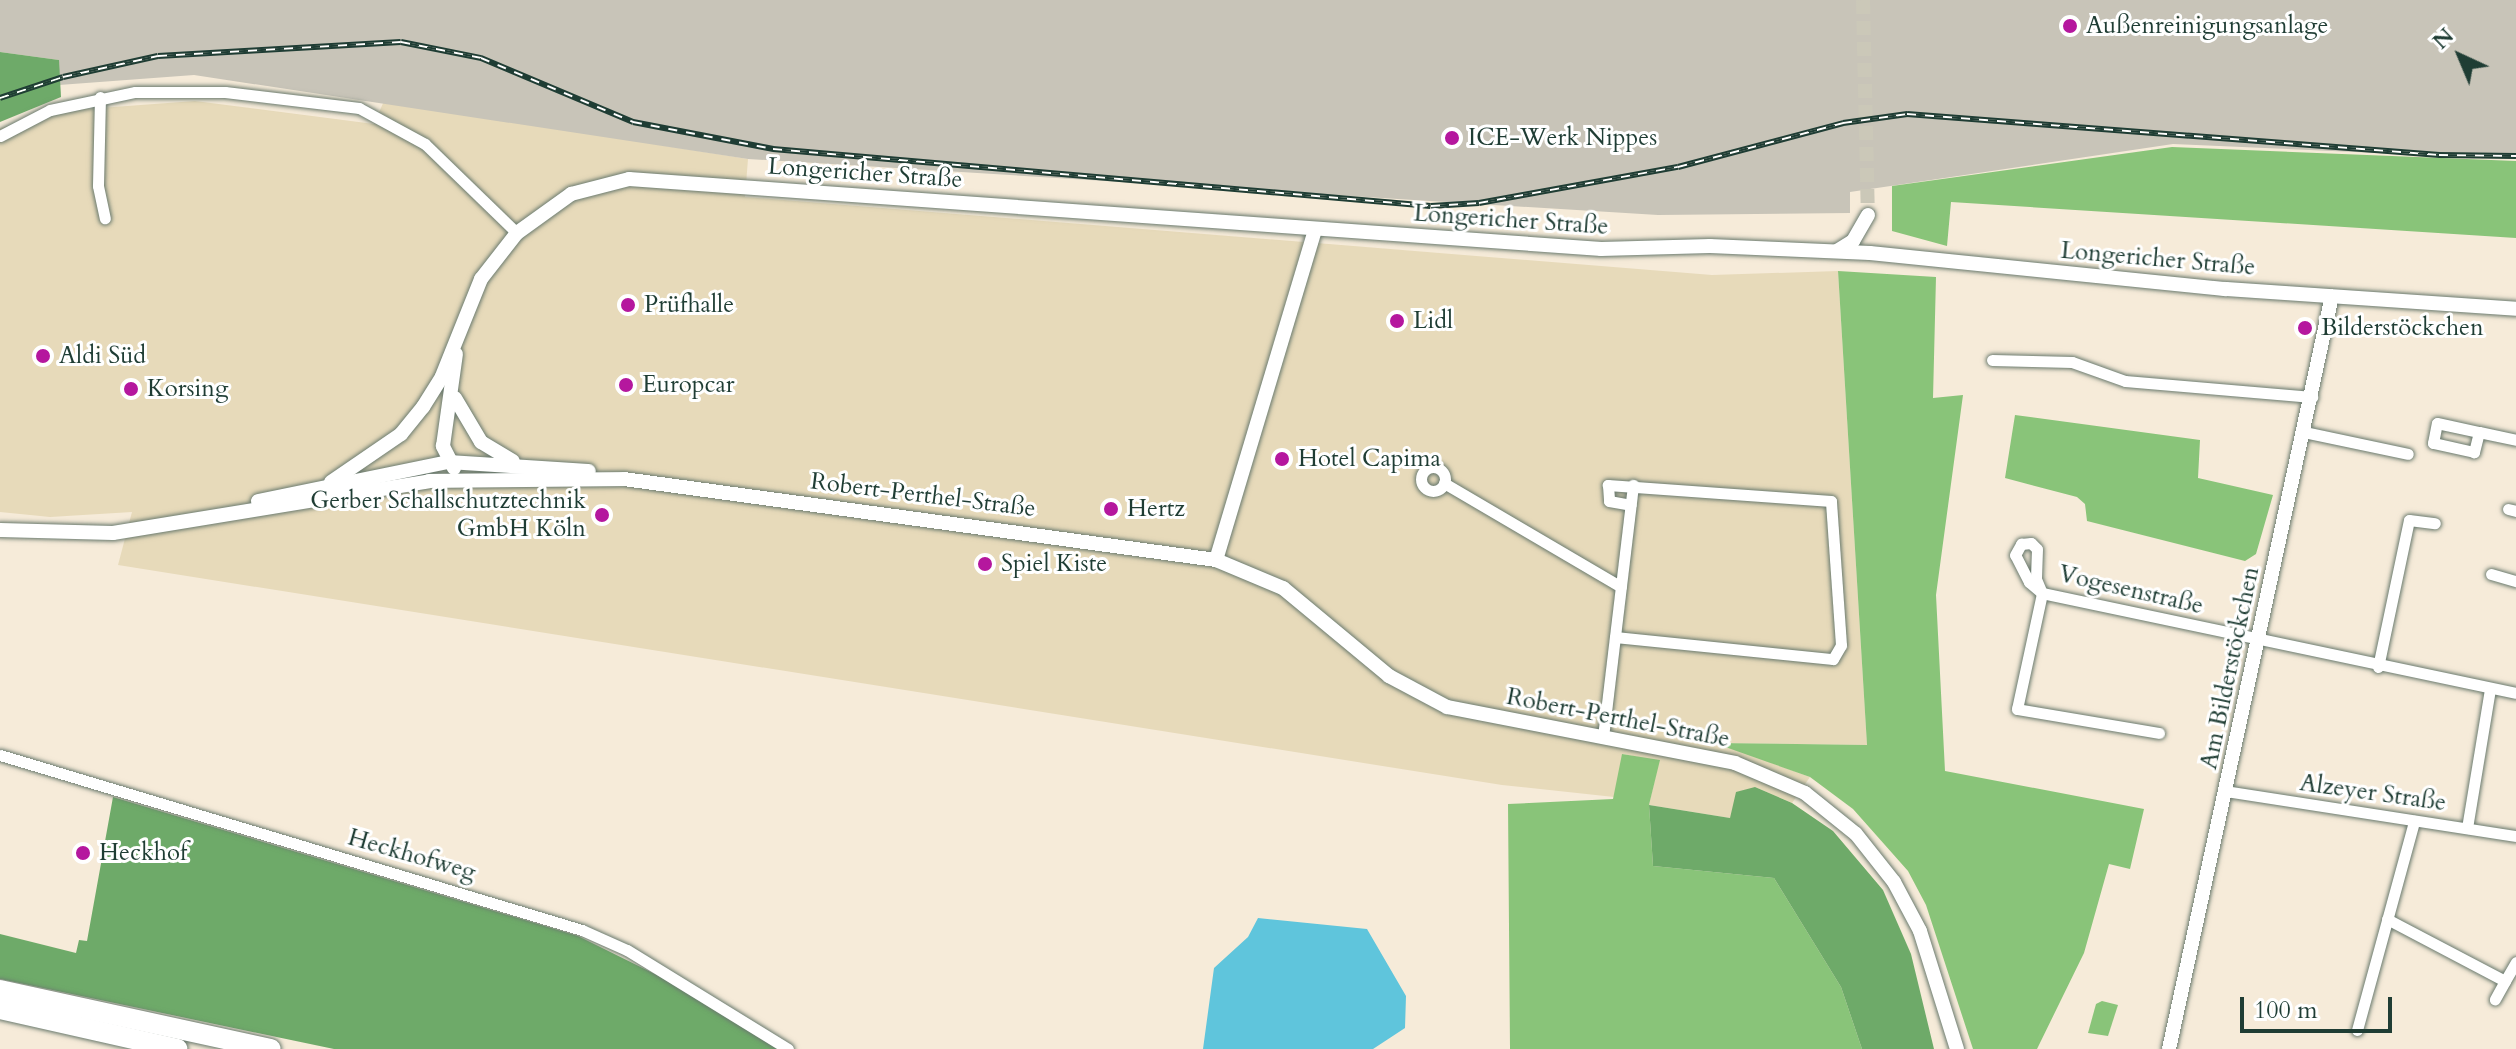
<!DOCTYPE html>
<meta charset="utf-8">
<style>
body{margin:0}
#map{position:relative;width:2516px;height:1049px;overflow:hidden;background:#f6ebd9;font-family:Cardo,serif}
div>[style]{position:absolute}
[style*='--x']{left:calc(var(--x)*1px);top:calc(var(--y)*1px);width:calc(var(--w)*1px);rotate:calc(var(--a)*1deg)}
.built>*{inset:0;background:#e7daba}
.industrial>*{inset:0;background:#c8c4b8}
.green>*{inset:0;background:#89c479}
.forest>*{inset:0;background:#6eaa69}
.water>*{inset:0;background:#5fc5dc}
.tertiary-tunnel>*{height:14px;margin-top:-7px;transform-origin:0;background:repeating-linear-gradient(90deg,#cbc8b8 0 14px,transparent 0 21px)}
.roads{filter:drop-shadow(0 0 2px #6a7a6e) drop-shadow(0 0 2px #6a7a6e)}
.minor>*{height:11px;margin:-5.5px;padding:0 5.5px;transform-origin:5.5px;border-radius:5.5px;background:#fff}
.minor>.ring{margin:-5.5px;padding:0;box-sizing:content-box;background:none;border:11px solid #fff;border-radius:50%}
.tertiary>*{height:14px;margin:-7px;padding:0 7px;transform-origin:7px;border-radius:7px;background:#fff}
.motorway>*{height:20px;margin:-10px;padding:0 10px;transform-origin:10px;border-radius:10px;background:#fff}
.rail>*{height:6px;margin-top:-3px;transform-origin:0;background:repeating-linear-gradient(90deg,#fff 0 9px,#1f3d34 0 18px);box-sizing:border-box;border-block:2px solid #1f3d34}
.dots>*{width:22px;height:22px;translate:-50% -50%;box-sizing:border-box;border:4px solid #fff;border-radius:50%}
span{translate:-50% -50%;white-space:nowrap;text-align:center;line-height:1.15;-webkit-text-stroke:6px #fff;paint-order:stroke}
.poi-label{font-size:24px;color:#1f3d34}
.left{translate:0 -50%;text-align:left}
.right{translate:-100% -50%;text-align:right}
.street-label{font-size:24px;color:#1f3d34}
.north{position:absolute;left:2420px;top:16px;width:80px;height:80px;-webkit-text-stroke:6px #fff;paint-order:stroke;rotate:316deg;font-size:22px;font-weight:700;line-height:32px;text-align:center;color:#1f3d34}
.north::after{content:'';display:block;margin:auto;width:28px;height:36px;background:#1f3d34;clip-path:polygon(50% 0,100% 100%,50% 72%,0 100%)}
.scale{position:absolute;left:2240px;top:997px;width:152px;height:36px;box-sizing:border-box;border:4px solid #1f3d34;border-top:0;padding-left:10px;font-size:24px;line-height:28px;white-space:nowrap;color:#1f3d34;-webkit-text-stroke:6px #fff;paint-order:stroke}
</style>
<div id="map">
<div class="built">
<div style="clip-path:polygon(195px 101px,374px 124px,384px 101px,748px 159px,745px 197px,1712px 275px,1838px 271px,1867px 745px,1718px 743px,1810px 777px,1792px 803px,1755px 787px,1730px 818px,1649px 805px,1659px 761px,1623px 754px,1614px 797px,1502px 785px,118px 565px,132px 512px,50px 517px,0 512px,0 128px,73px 110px)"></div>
</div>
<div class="industrial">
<div style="clip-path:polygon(0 0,2516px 0,2516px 159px,2173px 144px,1850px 192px,1850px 213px,1658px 215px,748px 159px,194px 75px,59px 85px,59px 60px,0 52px)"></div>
</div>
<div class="green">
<div style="clip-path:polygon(2172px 147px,2516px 161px,2516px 238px,1951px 202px,1947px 246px,1892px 231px,1892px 186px)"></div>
<div style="clip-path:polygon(1838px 271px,1936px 277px,1933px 398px,1963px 395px,1936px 595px,1945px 771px,2144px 809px,2130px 869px,2109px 864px,2084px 953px,2037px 1049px,1973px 1049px,1926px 905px,1908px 871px,1853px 809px,1810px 777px,1714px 743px,1867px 745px)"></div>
<div style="clip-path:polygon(2015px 415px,2200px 440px,2198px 478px,2273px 495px,2256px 554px,2245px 561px,2087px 521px,2085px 504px,2077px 497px,2005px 478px)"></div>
<div style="clip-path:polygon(1622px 754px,1660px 760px,1649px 805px,1653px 866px,1774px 878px,1841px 987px,1862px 1049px,1510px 1049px,1508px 804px,1613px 799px)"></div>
<div style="clip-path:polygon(2102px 1001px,2118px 1005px,2108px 1036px,2088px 1033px,2096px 1004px)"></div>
</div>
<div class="forest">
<div style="clip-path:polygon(0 52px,59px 60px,61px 97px,0 122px)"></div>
<div style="clip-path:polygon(1755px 787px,1792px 803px,1833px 831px,1883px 890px,1911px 954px,1934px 1049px,1862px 1049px,1841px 987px,1774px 878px,1653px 866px,1649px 805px,1730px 818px,1736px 792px)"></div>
<div style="clip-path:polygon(113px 797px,578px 936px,675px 984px,778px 1049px,334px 1049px,0 979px,0 934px,76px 953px,79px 940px,87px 941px)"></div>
</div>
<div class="water">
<div style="clip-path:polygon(1258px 918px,1367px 929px,1406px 996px,1405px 1028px,1373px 1049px,1203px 1049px,1214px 968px,1248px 937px)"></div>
</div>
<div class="tertiary-tunnel">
<div style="--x:1863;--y:0;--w:215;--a:88.7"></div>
</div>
<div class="roads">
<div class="minor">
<div style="--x:100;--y:97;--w:89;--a:91.3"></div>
<div style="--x:98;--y:186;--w:33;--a:78"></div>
<div style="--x:0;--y:136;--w:56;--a:-27.5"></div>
<div style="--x:50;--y:110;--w:87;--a:-12"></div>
<div style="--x:135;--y:92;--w:90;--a:0"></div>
<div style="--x:225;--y:92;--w:135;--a:6.8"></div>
<div style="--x:359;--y:108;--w:75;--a:28.6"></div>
<div style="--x:425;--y:144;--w:128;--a:44.1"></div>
<div style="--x:1992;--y:360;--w:80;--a:1.4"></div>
<div style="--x:2072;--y:362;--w:56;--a:19.7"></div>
<div style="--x:2125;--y:381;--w:188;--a:4.9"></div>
<div style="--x:2304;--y:432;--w:106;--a:11.9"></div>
<div style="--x:2479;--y:432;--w:21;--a:104"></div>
<div style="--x:2474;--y:452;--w:42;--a:-167.6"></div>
<div style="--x:2433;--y:443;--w:20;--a:-79"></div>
<div style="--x:2437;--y:423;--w:43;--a:12.1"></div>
<div style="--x:2479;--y:432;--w:38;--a:12"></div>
<div class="ring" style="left:1421px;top:467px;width:13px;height:13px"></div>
<div style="--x:1444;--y:483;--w:205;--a:30.4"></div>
<div style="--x:2508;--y:509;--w:8;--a:14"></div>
<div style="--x:2031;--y:543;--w:8;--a:45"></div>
<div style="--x:2037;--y:549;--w:30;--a:92"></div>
<div style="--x:2036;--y:579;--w:15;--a:67"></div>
<div style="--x:2042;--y:593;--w:17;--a:-140"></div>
<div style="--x:2029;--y:582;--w:30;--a:-117"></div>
<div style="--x:2015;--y:555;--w:13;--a:-61"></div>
<div style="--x:2021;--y:544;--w:10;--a:-6"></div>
<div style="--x:2491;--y:574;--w:26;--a:16"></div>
<div style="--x:1615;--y:637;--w:219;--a:5.8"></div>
<div style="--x:1833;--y:659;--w:16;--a:-60"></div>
<div style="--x:1841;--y:645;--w:144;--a:-94"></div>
<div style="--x:1831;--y:501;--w:224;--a:-175.9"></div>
<div style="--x:1608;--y:485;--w:16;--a:86"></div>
<div style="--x:1609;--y:501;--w:22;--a:10"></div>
<div style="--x:2378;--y:667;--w:150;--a:-78.1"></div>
<div style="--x:2409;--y:520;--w:26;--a:7"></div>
<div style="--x:2159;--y:733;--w:144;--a:-170.4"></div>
<div style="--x:2017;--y:709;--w:119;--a:-77.8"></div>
<div style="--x:2042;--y:593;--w:484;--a:11.9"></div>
<div style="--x:1603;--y:737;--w:254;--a:-83.2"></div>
<div style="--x:0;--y:755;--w:608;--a:16.74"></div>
<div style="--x:582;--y:930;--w:49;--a:24"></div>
<div style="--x:627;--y:950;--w:189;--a:31.6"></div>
<div style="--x:2225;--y:791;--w:294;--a:8.8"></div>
<div style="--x:2467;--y:828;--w:141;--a:-80.6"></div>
<div style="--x:2387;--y:919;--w:133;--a:27.7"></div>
<div style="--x:2505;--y:981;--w:21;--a:119"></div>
<div style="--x:2505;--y:981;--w:22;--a:-60"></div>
<div style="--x:2357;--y:1030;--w:217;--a:-74.7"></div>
</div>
<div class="tertiary">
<div style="--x:1837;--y:251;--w:19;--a:-32"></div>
<div style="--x:1853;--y:241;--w:30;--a:-60"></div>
<div style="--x:455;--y:398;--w:51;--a:59.4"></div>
<div style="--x:481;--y:442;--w:37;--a:31"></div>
<div style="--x:454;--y:468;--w:25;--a:-117"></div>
<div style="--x:443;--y:446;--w:93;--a:-82"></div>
<div style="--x:331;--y:482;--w:85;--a:-34.4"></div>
<div style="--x:401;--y:434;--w:35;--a:-51"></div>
<div style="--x:423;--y:407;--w:36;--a:-58"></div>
<div style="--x:442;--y:376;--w:105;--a:-68.1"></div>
<div style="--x:481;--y:279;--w:58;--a:-52"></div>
<div style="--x:517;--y:233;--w:67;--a:-35.8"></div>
<div style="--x:571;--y:194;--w:60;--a:-14.5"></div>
<div style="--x:629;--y:179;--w:975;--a:4.12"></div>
<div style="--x:1601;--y:249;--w:109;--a:-1.6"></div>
<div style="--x:1710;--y:246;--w:160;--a:2.5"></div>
<div style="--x:1870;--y:253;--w:358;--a:5.8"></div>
<div style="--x:2226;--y:289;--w:291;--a:3.9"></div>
<div style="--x:258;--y:501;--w:194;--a:-11.6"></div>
<div style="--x:448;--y:462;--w:141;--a:3.7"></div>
<div style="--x:0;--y:530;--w:113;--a:1.5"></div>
<div style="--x:113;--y:533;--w:320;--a:-9.3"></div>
<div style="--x:429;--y:481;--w:195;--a:-0.6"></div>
<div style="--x:624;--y:479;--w:598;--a:7.79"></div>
<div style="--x:1216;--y:560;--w:73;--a:22.7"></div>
<div style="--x:1283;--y:588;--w:138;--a:39.7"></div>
<div style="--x:1389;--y:676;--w:66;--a:28.1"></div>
<div style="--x:1447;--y:707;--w:293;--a:11"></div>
<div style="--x:1735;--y:763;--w:76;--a:23.2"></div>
<div style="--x:1805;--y:793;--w:65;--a:38.8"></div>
<div style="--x:1856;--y:834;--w:61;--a:51.6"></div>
<div style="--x:1894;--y:882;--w:55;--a:62"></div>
<div style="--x:1920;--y:931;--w:124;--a:72.6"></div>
<div style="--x:1216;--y:560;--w:345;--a:-73.3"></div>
<div style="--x:2169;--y:1049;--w:770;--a:-77.79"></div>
</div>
<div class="motorway">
<div style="--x:0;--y:990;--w:277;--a:12.3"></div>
<div style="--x:0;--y:1009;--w:182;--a:12.7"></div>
</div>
</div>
<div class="rail">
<div style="--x:0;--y:98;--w:66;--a:-18.4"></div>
<div style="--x:63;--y:77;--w:97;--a:-12.5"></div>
<div style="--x:158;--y:56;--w:243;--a:-3.3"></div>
<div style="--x:401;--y:42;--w:82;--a:11.3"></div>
<div style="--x:481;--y:58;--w:165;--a:22.8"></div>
<div style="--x:633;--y:122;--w:143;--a:10.9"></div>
<div style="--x:773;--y:149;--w:660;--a:4.95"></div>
<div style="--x:1431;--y:206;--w:48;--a:-3.6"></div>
<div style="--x:1479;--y:203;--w:202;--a:-10.3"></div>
<div style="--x:1678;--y:167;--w:171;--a:-14.9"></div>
<div style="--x:1843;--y:123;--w:65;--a:-8"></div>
<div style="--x:1907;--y:114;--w:534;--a:4.41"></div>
<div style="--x:2439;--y:155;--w:77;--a:0.7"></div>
</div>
<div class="dots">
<div style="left:2070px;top:26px;background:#b5179e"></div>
<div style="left:1452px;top:138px;background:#b5179e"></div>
<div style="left:628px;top:305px;background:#b5179e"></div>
<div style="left:1397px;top:321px;background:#b5179e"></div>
<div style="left:2305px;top:328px;background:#b5179e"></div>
<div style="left:43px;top:356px;background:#b5179e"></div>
<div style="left:626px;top:385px;background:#b5179e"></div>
<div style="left:131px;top:389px;background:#b5179e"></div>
<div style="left:1282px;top:459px;background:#b5179e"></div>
<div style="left:1111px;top:509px;background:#b5179e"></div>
<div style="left:602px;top:515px;background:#b5179e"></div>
<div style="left:985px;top:564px;background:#b5179e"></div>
<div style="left:83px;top:853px;background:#b5179e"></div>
</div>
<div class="poi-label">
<span class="left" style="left:2086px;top:26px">Außenreinigungsanlage</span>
<span class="left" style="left:1468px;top:138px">ICE-Werk Nippes</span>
<span class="left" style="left:644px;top:305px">Prüfhalle</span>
<span class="left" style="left:1413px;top:321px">Lidl</span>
<span class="left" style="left:2321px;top:328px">Bilderstöckchen</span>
<span class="left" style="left:59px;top:356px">Aldi Süd</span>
<span class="left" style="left:642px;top:385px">Europcar</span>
<span class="left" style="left:147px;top:389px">Korsing</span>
<span class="left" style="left:1298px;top:459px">Hotel Capima</span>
<span class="right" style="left:586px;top:515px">Gerber Schallschutztechnik<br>GmbH Köln</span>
<span class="left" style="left:1127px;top:509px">Hertz</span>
<span class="left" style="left:1001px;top:564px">Spiel Kiste</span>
<span class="left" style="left:99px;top:853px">Heckhof</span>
</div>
<div class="street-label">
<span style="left:865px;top:173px;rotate:4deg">Longericher Straße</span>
<span style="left:1511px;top:220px;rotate:4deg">Longericher Straße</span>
<span style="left:2158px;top:259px;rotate:5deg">Longericher Straße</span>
<span style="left:923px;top:495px;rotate:7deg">Robert-Perthel-Straße</span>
<span style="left:2131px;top:590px;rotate:13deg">Vogesenstraße</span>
<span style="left:2230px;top:668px;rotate:-78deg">Am Bilderstöckchen</span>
<span style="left:1618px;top:718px;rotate:11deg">Robert-Perthel-Straße</span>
<span style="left:2373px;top:793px;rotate:8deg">Alzeyer Straße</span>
<span style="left:412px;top:855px;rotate:16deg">Heckhofweg</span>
</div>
<div class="north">N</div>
<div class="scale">100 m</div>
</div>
